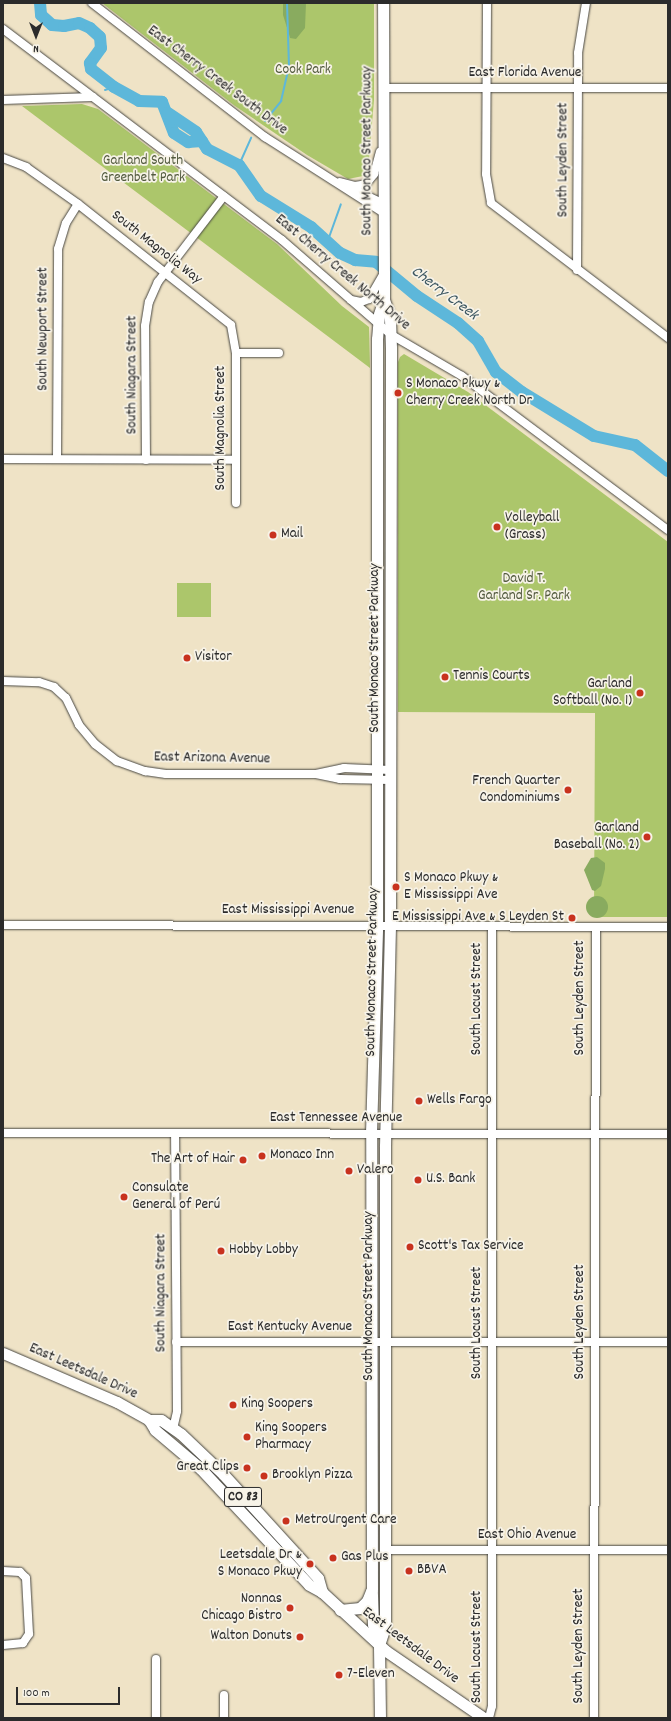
<!DOCTYPE html>
<meta charset="utf-8">
<style>
body{margin:0}
#map{position:relative;width:671px;height:1721px;overflow:hidden;background:#efe3c6;font-family:Dekko,sans-serif}
div>[style]{position:absolute}
[style*='--x']{left:calc(var(--x)*1px);top:calc(var(--y)*1px);width:calc(var(--w)*1px);rotate:calc(var(--a)*1deg)}
.green>*{inset:0;background:#acc66b;transform-origin:0 0}
.forest>*{inset:0;background:#89ab5f}
.round{border-radius:50%}
.stream>*{height:2px;margin:-1px;padding:0 1px;transform-origin:1px;border-radius:1px;background:#5db7da}
.river>*{height:12px;margin:-6px;padding:0 6px;transform-origin:6px;border-radius:6px;background:#5db7da}
.roads{filter:drop-shadow(0 0 1px #484742) drop-shadow(0 0 1px #484742)}
.minor>*{height:8px;margin:-4px;padding:0 4px;transform-origin:4px;border-radius:4px;background:#fff}
.major>*{height:11px;margin:-5.5px;padding:0 5.5px;transform-origin:5.5px;border-radius:5.5px;background:#fff}
.dots>*{width:11px;height:11px;translate:-50% -50%;box-sizing:border-box;border:2px solid #f7f3e8;border-radius:50%}
span{translate:-50% -50%;white-space:nowrap;text-align:center;line-height:1.15;-webkit-text-stroke:3.5px #f7f3e8;paint-order:stroke}
.shield-label span{padding:1px 3px;background:#f7f3e8;border:1px solid;border-radius:3px;-webkit-text-stroke-width:0}
.shield-label{font-size:14px;color:#2b2b2b;font-weight:700}
.park-label{font-size:15px;color:#525a3e}
.street-label{font-size:15px;color:#2b2b2b}
.poi-label{font-size:15px;color:#2b2b2b}
.left{translate:0 -50%;text-align:left}
.right{translate:-100% -50%;text-align:right}
.water-label{font-size:16px;color:#3a5560;font-style:italic}
.frame{position:absolute;inset:0;border:4px solid #2b2b2b;pointer-events:none}
.north{position:absolute;left:16px;top:16px;width:40px;height:40px;-webkit-text-stroke:3px #f7f3e8;paint-order:stroke;rotate:180deg;font-size:11px;font-weight:700;line-height:16px;text-align:center;color:#2b2b2b}
.north::after{content:'';display:block;margin:auto;width:14px;height:18px;background:#2b2b2b;clip-path:polygon(50% 0,100% 100%,50% 72%,0 100%)}
.scale{position:absolute;left:16px;top:1687px;width:104px;height:18px;box-sizing:border-box;border:2px solid #2b2b2b;border-top:0;padding-left:5px;font-size:12px;line-height:14px;white-space:nowrap;color:#2b2b2b;-webkit-text-stroke:3px #f7f3e8;paint-order:stroke}
</style>
<div id="map">
<div class="green">
<div style="clip-path:polygon(102px 3px,374px 3px,374px 100px,368px 171px,363px 176px,348px 179px,307px 155px,235px 106px)"></div>
<div style="clip-path:polygon(82px 104px,98px 109px,277px 244px,342px 306px,369px 327px,370px 368px,22px 106px)"></div>
<div style="clip-path:polygon(404px 354px,468px 392px,668px 542px,668px 917px,594px 917px,595px 713px,398px 712px,398px 362px,400px 357px)"></div>
<div style="left:177px;top:583px;width:34px;height:34px"></div>
</div>
<div class="forest">
<div style="clip-path:polygon(283px 3px,306px 3px,305px 28px,296px 39px,290px 38px,289px 34px,283px 15px)"></div>
<div style="clip-path:polygon(597px 857px,605px 863px,605px 869px,601px 886px,595px 891px,592px 890px,584px 870px,591px 858px)"></div>
<div class="round" style="left:586px;top:896px;width:22px;height:22px"></div>
</div>
<div class="stream">
<div style="--x:105;--y:90;--w:9;--a:-18"></div>
<div style="--x:265;--y:121;--w:26;--a:-51"></div>
<div style="--x:281;--y:101;--w:36;--a:-77"></div>
<div style="--x:289;--y:66;--w:63;--a:-91.8"></div>
<div style="--x:239;--y:165;--w:30;--a:-66"></div>
<div style="--x:327;--y:243;--w:41;--a:-70.3"></div>
</div>
<div class="river">
<div style="--x:40;--y:3;--w:12;--a:85"></div>
<div style="--x:41;--y:15;--w:15;--a:42"></div>
<div style="--x:52;--y:25;--w:12;--a:5"></div>
<div style="--x:64;--y:26;--w:15;--a:-11"></div>
<div style="--x:79;--y:23;--w:12;--a:24"></div>
<div style="--x:90;--y:28;--w:13;--a:42"></div>
<div style="--x:100;--y:37;--w:11;--a:85"></div>
<div style="--x:101;--y:48;--w:19;--a:126"></div>
<div style="--x:90;--y:63;--w:6;--a:81"></div>
<div style="--x:91;--y:69;--w:29;--a:38"></div>
<div style="--x:114;--y:87;--w:29;--a:29"></div>
<div style="--x:139;--y:101;--w:23;--a:2"></div>
<div style="--x:162;--y:102;--w:33;--a:69"></div>
<div style="--x:174;--y:133;--w:17;--a:33"></div>
<div style="--x:188;--y:142;--w:14;--a:-4"></div>
<div style="--x:168;--y:113;--w:34;--a:34"></div>
<div style="--x:196;--y:132;--w:20;--a:57"></div>
<div style="--x:207;--y:149;--w:36;--a:27"></div>
<div style="--x:239;--y:165;--w:38;--a:55"></div>
<div style="--x:261;--y:196;--w:59;--a:31.8"></div>
<div style="--x:311;--y:227;--w:39;--a:42"></div>
<div style="--x:340;--y:253;--w:17;--a:25"></div>
<div style="--x:355;--y:260;--w:21;--a:5"></div>
<div style="--x:376;--y:262;--w:53;--a:39.7"></div>
<div style="--x:417;--y:296;--w:49;--a:33.4"></div>
<div style="--x:458;--y:323;--w:27;--a:42"></div>
<div style="--x:478;--y:341;--w:36;--a:60"></div>
<div style="--x:496;--y:372;--w:33;--a:38"></div>
<div style="--x:522;--y:392;--w:84;--a:31.4"></div>
<div style="--x:594;--y:436;--w:42;--a:12.4"></div>
<div style="--x:635;--y:445;--w:42;--a:38.2"></div>
</div>
<div class="roads">
<div class="minor">
<div style="--x:92;--y:3;--w:219;--a:37.8"></div>
<div style="--x:265;--y:137;--w:141;--a:32.6"></div>
<div style="--x:487;--y:3;--w:171;--a:90.3"></div>
<div style="--x:486;--y:174;--w:29;--a:80"></div>
<div style="--x:491;--y:203;--w:223;--a:37.3"></div>
<div style="--x:3;--y:29;--w:350;--a:37.1"></div>
<div style="--x:282;--y:240;--w:143;--a:41"></div>
<div style="--x:390;--y:334;--w:83;--a:30.3"></div>
<div style="--x:462;--y:376;--w:257;--a:36.8"></div>
<div style="--x:383;--y:88;--w:285;--a:0"></div>
<div style="--x:3;--y:100;--w:90;--a:-1.9"></div>
<div style="--x:3;--y:158;--w:25;--a:21"></div>
<div style="--x:26;--y:167;--w:64;--a:35.4"></div>
<div style="--x:78;--y:204;--w:195;--a:38.3"></div>
<div style="--x:231;--y:325;--w:28;--a:80"></div>
<div style="--x:236;--y:353;--w:150;--a:90"></div>
<div style="--x:340;--y:182;--w:16;--a:15"></div>
<div style="--x:355;--y:186;--w:11;--a:-10"></div>
<div style="--x:366;--y:184;--w:13;--a:-51"></div>
<div style="--x:374;--y:174;--w:23;--a:-75"></div>
<div style="--x:351;--y:188;--w:37;--a:26"></div>
<div style="--x:577;--y:270;--w:217;--a:-89.7"></div>
<div style="--x:578;--y:53;--w:51;--a:-80.9"></div>
<div style="--x:351;--y:300;--w:10;--a:11"></div>
<div style="--x:361;--y:302;--w:9;--a:-21"></div>
<div style="--x:369;--y:299;--w:28;--a:-60"></div>
<div style="--x:236;--y:353;--w:43;--a:0"></div>
<div style="--x:3;--y:459;--w:233;--a:0.2"></div>
<div style="--x:57;--y:459;--w:210;--a:-89.7"></div>
<div style="--x:58;--y:249;--w:27;--a:-73"></div>
<div style="--x:66;--y:223;--w:22;--a:-58"></div>
<div style="--x:146;--y:460;--w:134;--a:-90.4"></div>
<div style="--x:145;--y:326;--w:24;--a:-81"></div>
<div style="--x:149;--y:302;--w:22;--a:-66"></div>
<div style="--x:158;--y:282;--w:108;--a:-52.5"></div>
<div style="--x:3;--y:681;--w:36;--a:2"></div>
<div style="--x:39;--y:682;--w:16;--a:18"></div>
<div style="--x:54;--y:687;--w:16;--a:43"></div>
<div style="--x:66;--y:698;--w:30;--a:64"></div>
<div style="--x:79;--y:725;--w:25;--a:50"></div>
<div style="--x:95;--y:744;--w:28;--a:38"></div>
<div style="--x:117;--y:761;--w:30;--a:20"></div>
<div style="--x:145;--y:771;--w:21;--a:8"></div>
<div style="--x:166;--y:774;--w:150;--a:0"></div>
<div style="--x:316;--y:774;--w:25;--a:12"></div>
<div style="--x:340;--y:779;--w:50;--a:1.1"></div>
<div style="--x:316;--y:774;--w:29;--a:-12"></div>
<div style="--x:344;--y:768;--w:46;--a:2.5"></div>
<div style="--x:3;--y:925;--w:665;--a:0.17"></div>
<div style="--x:3;--y:1133;--w:665;--a:0.09"></div>
<div style="--x:176;--y:1342;--w:492;--a:0"></div>
<div style="--x:173;--y:1429;--w:18;--a:-77"></div>
<div style="--x:177;--y:1411;--w:278;--a:-90.4"></div>
<div style="--x:385;--y:1550;--w:283;--a:0"></div>
<div style="--x:3;--y:1571;--w:17;--a:3"></div>
<div style="--x:20;--y:1572;--w:8;--a:45"></div>
<div style="--x:26;--y:1578;--w:56;--a:86.9"></div>
<div style="--x:29;--y:1634;--w:11;--a:124"></div>
<div style="--x:23;--y:1643;--w:20;--a:174"></div>
<div style="--x:156;--y:1718;--w:59;--a:-90"></div>
<div style="--x:224;--y:1718;--w:23;--a:-90"></div>
<div style="--x:489;--y:1718;--w:12;--a:-76"></div>
<div style="--x:492;--y:1706;--w:779;--a:-90"></div>
<div style="--x:594;--y:1718;--w:791;--a:-89.86"></div>
</div>
<div class="major">
<div style="--x:3;--y:1353;--w:124;--a:23.3"></div>
<div style="--x:117;--y:1402;--w:37;--a:29"></div>
<div style="--x:149;--y:1420;--w:12;--a:0"></div>
<div style="--x:161;--y:1420;--w:24;--a:35"></div>
<div style="--x:181;--y:1434;--w:58;--a:43.6"></div>
<div style="--x:223;--y:1474;--w:141;--a:47.6"></div>
<div style="--x:318;--y:1578;--w:15;--a:74"></div>
<div style="--x:149;--y:1420;--w:12;--a:59"></div>
<div style="--x:155;--y:1430;--w:60;--a:40.3"></div>
<div style="--x:201;--y:1469;--w:158;--a:47"></div>
<div style="--x:309;--y:1585;--w:15;--a:28"></div>
<div style="--x:322;--y:1592;--w:87;--a:42.7"></div>
<div style="--x:386;--y:1651;--w:119;--a:34.4"></div>
<div style="--x:340;--y:1610;--w:20;--a:-6"></div>
<div style="--x:360;--y:1608;--w:10;--a:-45"></div>
<div style="--x:367;--y:1601;--w:11;--a:-68"></div>
<div style="--x:379;--y:1645;--w:20;--a:-72"></div>
<div style="--x:385;--y:1626;--w:480;--a:-90"></div>
<div style="--x:385;--y:1146;--w:220;--a:-88.7"></div>
<div style="--x:390;--y:926;--w:578;--a:-89.9"></div>
<div style="--x:391;--y:348;--w:30;--a:-92"></div>
<div style="--x:390;--y:318;--w:20;--a:-108"></div>
<div style="--x:380;--y:1718;--w:73;--a:-90.8"></div>
<div style="--x:379;--y:1645;--w:22;--a:-106"></div>
<div style="--x:373;--y:1624;--w:35;--a:-92"></div>
<div style="--x:372;--y:1589;--w:456;--a:-90.1"></div>
<div style="--x:371;--y:1133;--w:208;--a:-88.3"></div>
<div style="--x:377;--y:925;--w:586;--a:-90"></div>
<div style="--x:377;--y:339;--w:25;--a:-85"></div>
<div style="--x:379;--y:314;--w:16;--a:-72"></div>
<div style="--x:384;--y:299;--w:26;--a:-90"></div>
<div style="--x:384;--y:273;--w:270;--a:-90.2"></div>
</div>
</div>
<div class="dots">
<div style="left:398px;top:393px;background:#c8321e"></div>
<div style="left:497px;top:527px;background:#c8321e"></div>
<div style="left:273px;top:535px;background:#c8321e"></div>
<div style="left:187px;top:658px;background:#c8321e"></div>
<div style="left:445px;top:677px;background:#c8321e"></div>
<div style="left:640px;top:693px;background:#c8321e"></div>
<div style="left:568px;top:790px;background:#c8321e"></div>
<div style="left:647px;top:837px;background:#c8321e"></div>
<div style="left:396px;top:887px;background:#c8321e"></div>
<div style="left:572px;top:918px;background:#c8321e"></div>
<div style="left:419px;top:1101px;background:#c8321e"></div>
<div style="left:262px;top:1156px;background:#c8321e"></div>
<div style="left:243px;top:1160px;background:#c8321e"></div>
<div style="left:349px;top:1171px;background:#c8321e"></div>
<div style="left:418px;top:1180px;background:#c8321e"></div>
<div style="left:124px;top:1197px;background:#c8321e"></div>
<div style="left:410px;top:1247px;background:#c8321e"></div>
<div style="left:221px;top:1251px;background:#c8321e"></div>
<div style="left:233px;top:1405px;background:#c8321e"></div>
<div style="left:247px;top:1437px;background:#c8321e"></div>
<div style="left:247px;top:1468px;background:#c8321e"></div>
<div style="left:264px;top:1476px;background:#c8321e"></div>
<div style="left:286px;top:1521px;background:#c8321e"></div>
<div style="left:333px;top:1558px;background:#c8321e"></div>
<div style="left:310px;top:1564px;background:#c8321e"></div>
<div style="left:409px;top:1571px;background:#c8321e"></div>
<div style="left:290px;top:1608px;background:#c8321e"></div>
<div style="left:300px;top:1637px;background:#c8321e"></div>
<div style="left:339px;top:1675px;background:#c8321e"></div>
</div>
<div class="shield-label">
<span style="left:243px;top:1497px">CO 83</span>
</div>
<div class="park-label">
<span style="left:303px;top:71px">Cook Park</span>
<span style="left:143px;top:170px">Garland South<br>Greenbelt Park</span>
<span style="left:524px;top:588px">David T.<br>Garland Sr. Park</span>
</div>
<div class="street-label">
<span style="left:525px;top:74px">East Florida Avenue</span>
<span style="left:217px;top:81px;rotate:37deg">East Cherry Creek South Drive</span>
<span style="left:368px;top:151px;rotate:-90deg">South Monaco Street Parkway</span>
<span style="left:564px;top:160px;rotate:-90deg">South Leyden Street</span>
<span style="left:156px;top:248px;rotate:38deg">South Magnolia Way</span>
<span style="left:342px;top:273px;rotate:40deg">East Cherry Creek North Drive</span>
<span style="left:44px;top:329px;rotate:-90deg">South Newport Street</span>
<span style="left:133px;top:375px;rotate:-90deg">South Niagara Street</span>
<span style="left:222px;top:428px;rotate:-90deg">South Magnolia Street</span>
<span style="left:376px;top:648px;rotate:-90deg">South Monaco Street Parkway</span>
<span style="left:212px;top:759px;rotate:1deg">East Arizona Avenue</span>
<span style="left:288px;top:911px">East Mississippi Avenue</span>
<span style="left:373px;top:972px;rotate:-89deg">South Monaco Street Parkway</span>
<span style="left:581px;top:998px;rotate:-90deg">South Leyden Street</span>
<span style="left:478px;top:999px;rotate:-90deg">South Locust Street</span>
<span style="left:336px;top:1119px">East Tennessee Avenue</span>
<span style="left:162px;top:1293px;rotate:-90deg">South Niagara Street</span>
<span style="left:370px;top:1296px;rotate:-90deg">South Monaco Street Parkway</span>
<span style="left:581px;top:1322px;rotate:-90deg">South Leyden Street</span>
<span style="left:478px;top:1323px;rotate:-90deg">South Locust Street</span>
<span style="left:290px;top:1328px">East Kentucky Avenue</span>
<span style="left:83px;top:1372px;rotate:24deg">East Leetsdale Drive</span>
<span style="left:527px;top:1536px">East Ohio Avenue</span>
<span style="left:410px;top:1646px;rotate:37deg">East Leetsdale Drive</span>
<span style="left:580px;top:1646px;rotate:-90deg">South Leyden Street</span>
<span style="left:478px;top:1647px;rotate:-90deg">South Locust Street</span>
</div>
<div class="poi-label">
<span class="left" style="left:406px;top:393px">S Monaco Pkwy &amp;<br>Cherry Creek North Dr</span>
<span class="left" style="left:505px;top:527px">Volleyball<br>(Grass)</span>
<span class="left" style="left:281px;top:535px">Mail</span>
<span class="left" style="left:195px;top:658px">Visitor</span>
<span class="left" style="left:453px;top:677px">Tennis Courts</span>
<span class="right" style="left:632px;top:693px">Garland<br>Softball (No. 1)</span>
<span class="right" style="left:560px;top:790px">French Quarter<br>Condominiums</span>
<span class="right" style="left:639px;top:837px">Garland<br>Baseball (No. 2)</span>
<span class="left" style="left:404px;top:887px">S Monaco Pkwy &amp;<br>E Mississippi Ave</span>
<span class="right" style="left:564px;top:918px">E Mississippi Ave &amp; S Leyden St</span>
<span class="left" style="left:427px;top:1101px">Wells Fargo</span>
<span class="left" style="left:270px;top:1156px">Monaco Inn</span>
<span class="right" style="left:235px;top:1160px">The Art of Hair</span>
<span class="left" style="left:357px;top:1171px">Valero</span>
<span class="left" style="left:426px;top:1180px">U.S. Bank</span>
<span class="left" style="left:132px;top:1197px">Consulate<br>General of Perú</span>
<span class="left" style="left:418px;top:1247px">Scott's Tax Service</span>
<span class="left" style="left:229px;top:1251px">Hobby Lobby</span>
<span class="left" style="left:241px;top:1405px">King Soopers</span>
<span class="left" style="left:255px;top:1437px">King Soopers<br>Pharmacy</span>
<span class="right" style="left:239px;top:1468px">Great Clips</span>
<span class="left" style="left:272px;top:1476px">Brooklyn Pizza</span>
<span class="left" style="left:295px;top:1521px">MetroUrgent Care</span>
<span class="right" style="left:302px;top:1564px">Leetsdale Dr &amp;<br>S Monaco Pkwy</span>
<span class="left" style="left:341px;top:1558px">Gas Plus</span>
<span class="left" style="left:417px;top:1571px">BBVA</span>
<span class="right" style="left:282px;top:1608px">Nonnas<br>Chicago Bistro</span>
<span class="right" style="left:292px;top:1637px">Walton Donuts</span>
<span class="left" style="left:347px;top:1675px">7-Eleven</span>
</div>
<div class="water-label">
<span style="left:444px;top:294px;rotate:37deg">Cherry Creek</span>
</div>
<div class="frame"></div>
<div class="north">N</div>
<div class="scale">100 m</div>
</div>
